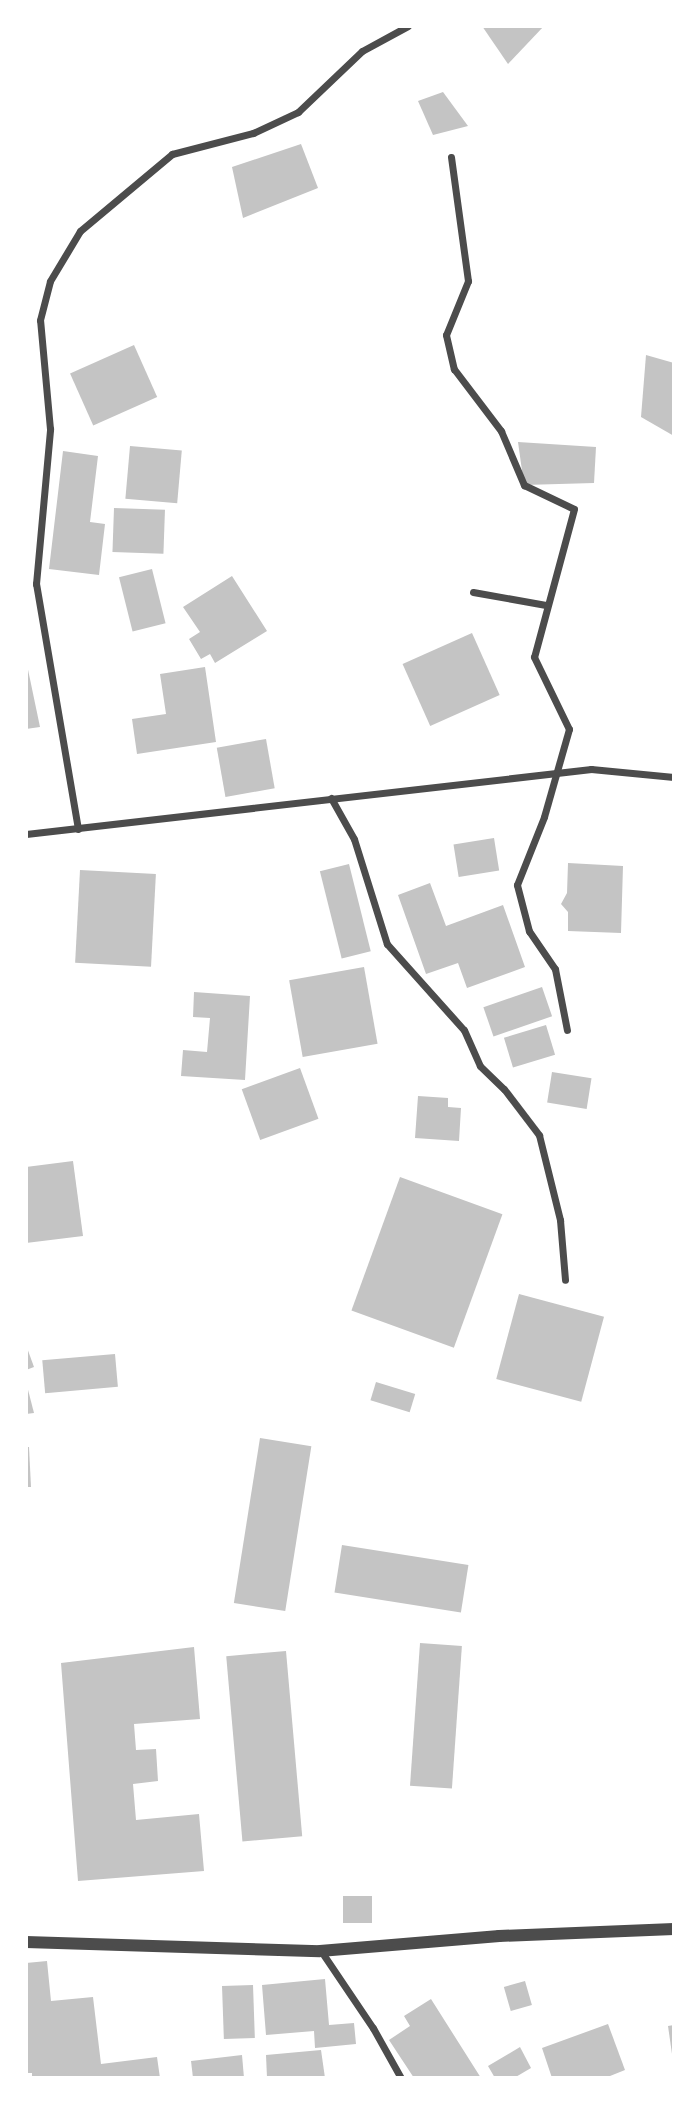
<!DOCTYPE html>
<style>
body{margin:0}
#map{position:relative;width:700px;height:2104px;overflow:hidden;background:#fff;font-family:"Titillium Web",sans-serif}
div>[style]{position:absolute}
[style*='--x']{left:calc(var(--x)*1px);top:calc(var(--y)*1px);width:calc(var(--w)*1px);rotate:calc(var(--a)*1deg)}
.building>*{inset:0;background:#c4c4c4;transform-origin:0 0}
.minor>*{height:7px;margin:-3.5px;padding:0 3.5px;transform-origin:3.5px;border-radius:3.5px;background:#4c4c4c}
.tertiary>*{height:12px;margin:-6px;padding:0 6px;transform-origin:6px;border-radius:6px;background:#4c4c4c}
span{translate:-50% -50%;white-space:nowrap;text-align:center;line-height:1.15;-webkit-text-stroke:5px #fff;paint-order:stroke}
.frame{position:absolute;inset:0;border:28px solid #fff;pointer-events:none}
</style>
<div id="map">
<div class="building">
<div style="clip-path:polygon(482px 26px,544px 26px,508px 64px)"></div>
<div style="clip-path:polygon(443px 92px,468px 126px,433px 135px,418px 101px)"></div>
<div style="clip-path:polygon(301px 144px,318px 188px,243px 218px,232px 167px)"></div>
<div style="left:134px;top:345px;width:57px;height:70px;rotate:66deg"></div>
<div style="clip-path:polygon(646px 355px,674px 363px,674px 436px,641px 417px)"></div>
<div style="clip-path:polygon(518px 442px,596px 447px,594px 483px,524px 485px)"></div>
<div style="left:130px;top:446px;width:52px;height:53px;rotate:5deg"></div>
<div style="clip-path:polygon(63px 451px,98px 456px,90px 522px,105px 524px,99px 575px,49px 569px)"></div>
<div style="left:114px;top:508px;width:51px;height:44px;rotate:2deg"></div>
<div style="left:152px;top:569px;width:56px;height:34px;rotate:76deg"></div>
<div style="clip-path:polygon(232px 576px,267px 631px,215px 663px,210px 654px,201px 659px,189px 639px,200px 632px,183px 607px)"></div>
<div style="left:472px;top:633px;width:68px;height:76px;rotate:66deg"></div>
<div style="clip-path:polygon(26px 660px,40px 727px,26px 729px)"></div>
<div style="clip-path:polygon(205px 667px,216px 742px,137px 754px,132px 719px,166px 714px,160px 674px)"></div>
<div style="left:266px;top:739px;width:50px;height:50px;rotate:80deg"></div>
<div style="left:494px;top:838px;width:33px;height:41px;rotate:81deg"></div>
<div style="clip-path:polygon(568px 863px,623px 866px,621px 933px,568px 931px,568px 912px,561px 904px,567px 893px)"></div>
<div style="left:349px;top:864px;width:90px;height:30px;rotate:76deg"></div>
<div style="left:80px;top:870px;width:76px;height:93px;rotate:3deg"></div>
<div style="clip-path:polygon(430px 883px,446px 926px,503px 905px,525px 967px,467px 988px,458px 963px,426px 974px,398px 895px)"></div>
<div style="left:364px;top:967px;width:78px;height:76px;rotate:80deg"></div>
<div style="left:542px;top:987px;width:31px;height:62px;rotate:71deg"></div>
<div style="clip-path:polygon(194px 992px,250px 996px,245px 1080px,181px 1076px,183px 1050px,207px 1052px,210px 1018px,193px 1017px)"></div>
<div style="left:546px;top:1025px;width:31px;height:44px;rotate:73deg"></div>
<div style="left:300px;top:1068px;width:54px;height:62px;rotate:70deg"></div>
<div style="left:552px;top:1072px;width:40px;height:31px;rotate:9deg"></div>
<div style="clip-path:polygon(418px 1096px,448px 1098px,448px 1107px,461px 1108px,459px 1141px,415px 1138px)"></div>
<div style="clip-path:polygon(73px 1161px,83px 1236px,26px 1243px,26px 1167px)"></div>
<div style="left:400px;top:1177px;width:109px;height:142px;rotate:20deg"></div>
<div style="left:519px;top:1294px;width:88px;height:88px;rotate:15deg"></div>
<div style="clip-path:polygon(26px 1345px,34px 1367px,26px 1370px)"></div>
<div style="left:115px;top:1354px;width:33px;height:73px;rotate:85deg"></div>
<div style="clip-path:polygon(26px 1382px,34px 1413px,26px 1414px)"></div>
<div style="left:376px;top:1382px;width:41px;height:19px;rotate:17deg"></div>
<div style="left:260px;top:1438px;width:52px;height:167px;rotate:9deg"></div>
<div style="clip-path:polygon(26px 1447px,29px 1447px,31px 1487px,26px 1487px)"></div>
<div style="left:342px;top:1545px;width:128px;height:48px;rotate:9deg"></div>
<div style="left:420px;top:1643px;width:42px;height:143px;rotate:4deg"></div>
<div style="clip-path:polygon(194px 1647px,200px 1719px,134px 1724px,136px 1750px,156px 1749px,158px 1781px,133px 1784px,136px 1820px,199px 1814px,204px 1871px,78px 1881px,61px 1663px)"></div>
<div style="left:286px;top:1651px;width:186px;height:60px;rotate:85deg"></div>
<div style="left:343px;top:1896px;width:29px;height:27px"></div>
<div style="clip-path:polygon(47px 1961px,51px 2001px,93px 1997px,101px 2064px,157px 2057px,160px 2078px,32px 2078px,32px 2073px,26px 2073px,26px 1963px)"></div>
<div style="clip-path:polygon(325px 1979px,329px 2025px,354px 2023px,356px 2044px,315px 2048px,314px 2031px,266px 2035px,262px 1985px)"></div>
<div style="left:525px;top:1981px;width:25px;height:22px;rotate:74deg"></div>
<div style="left:253px;top:1985px;width:53px;height:31px;rotate:88deg"></div>
<div style="clip-path:polygon(431px 1999px,481px 2078px,414px 2078px,389px 2040px,410px 2026px,404px 2016px)"></div>
<div style="clip-path:polygon(608px 2024px,625px 2070px,605px 2078px,552px 2078px,542px 2048px)"></div>
<div style="clip-path:polygon(674px 2025px,674px 2054px,672px 2054px,668px 2026px)"></div>
<div style="clip-path:polygon(520px 2047px,531px 2068px,514px 2078px,495px 2078px,488px 2066px)"></div>
<div style="clip-path:polygon(321px 2050px,325px 2078px,267px 2078px,266px 2055px)"></div>
<div style="clip-path:polygon(242px 2055px,244px 2078px,193px 2078px,191px 2061px)"></div>
</div>
<div class="minor">
<div style="--x:451;--y:157;--w:125;--a:82.2"></div>
<div style="--x:468;--y:281;--w:58;--a:112.2"></div>
<div style="--x:446;--y:335;--w:35;--a:77"></div>
<div style="--x:454;--y:369;--w:78;--a:52.8"></div>
<div style="--x:501;--y:431;--w:59;--a:66.9"></div>
<div style="--x:524;--y:485;--w:55;--a:25.6"></div>
<div style="--x:574;--y:509;--w:153;--a:105.1"></div>
<div style="--x:534;--y:657;--w:80;--a:64.1"></div>
<div style="--x:569;--y:729;--w:91;--a:105.9"></div>
<div style="--x:544;--y:817;--w:73;--a:111.7"></div>
<div style="--x:517;--y:885;--w:48;--a:75.4"></div>
<div style="--x:529;--y:931;--w:46;--a:55.6"></div>
<div style="--x:555;--y:969;--w:62;--a:78.9"></div>
<div style="--x:473;--y:592;--w:74;--a:10.1"></div>
<div style="--x:331;--y:798;--w:47;--a:60.7"></div>
<div style="--x:354;--y:839;--w:110;--a:72.6"></div>
<div style="--x:387;--y:944;--w:115;--a:48.2"></div>
<div style="--x:464;--y:1030;--w:39;--a:66"></div>
<div style="--x:480;--y:1066;--w:33;--a:44"></div>
<div style="--x:504;--y:1089;--w:58;--a:52.7"></div>
<div style="--x:539;--y:1135;--w:88;--a:76.1"></div>
<div style="--x:560;--y:1220;--w:60;--a:85.2"></div>
<div style="--x:78;--y:829;--w:249;--a:-99.7"></div>
<div style="--x:36;--y:584;--w:156;--a:-84.8"></div>
<div style="--x:50;--y:429;--w:109;--a:-95.2"></div>
<div style="--x:40;--y:320;--w:40;--a:-75.6"></div>
<div style="--x:50;--y:281;--w:58;--a:-59"></div>
<div style="--x:80;--y:231;--w:120;--a:-39.9"></div>
<div style="--x:172;--y:154;--w:84;--a:-14.5"></div>
<div style="--x:253;--y:133;--w:50;--a:-25"></div>
<div style="--x:298;--y:112;--w:88;--a:-43.6"></div>
<div style="--x:362;--y:51;--w:52;--a:-28.5"></div>
<div style="--x:26;--y:834;--w:569;--a:-6.56"></div>
<div style="--x:591;--y:769;--w:83;--a:5.5"></div>
<div style="--x:321;--y:1951;--w:93;--a:56"></div>
<div style="--x:373;--y:2028;--w:57;--a:60.8"></div>
</div>
<div class="tertiary">
<div style="--x:26;--y:1942;--w:294;--a:1.8"></div>
<div style="--x:320;--y:1951;--w:180;--a:-4.8"></div>
<div style="--x:499;--y:1936;--w:175;--a:-2.3"></div>
</div>
<div class="frame"></div>
</div>
